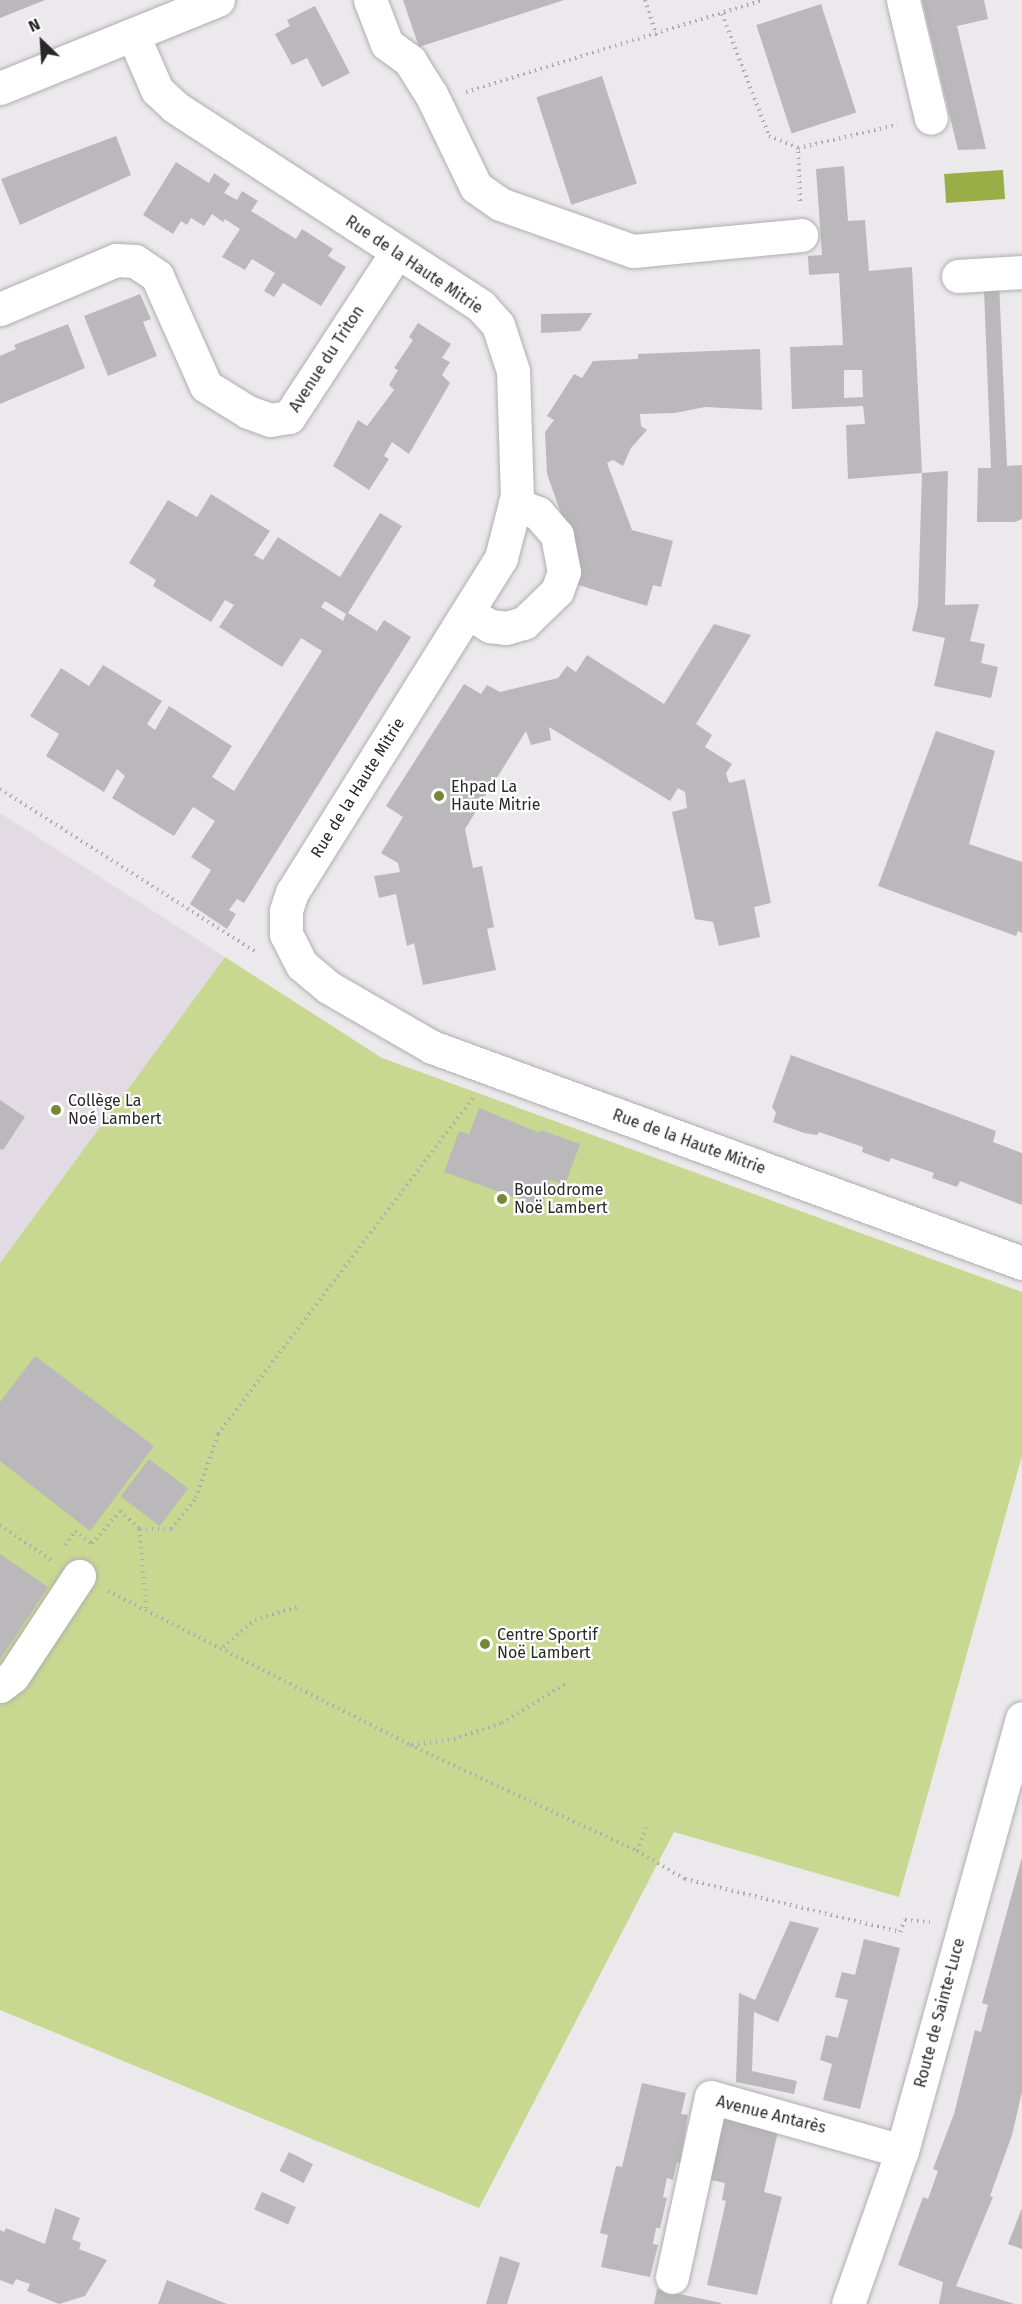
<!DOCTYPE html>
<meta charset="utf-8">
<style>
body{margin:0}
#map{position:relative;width:1022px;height:2304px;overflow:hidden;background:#ece9ec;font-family:"Fira Sans",sans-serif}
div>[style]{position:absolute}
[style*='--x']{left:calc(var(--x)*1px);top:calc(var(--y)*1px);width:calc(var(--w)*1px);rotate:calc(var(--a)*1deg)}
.built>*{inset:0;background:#e3dbe3}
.green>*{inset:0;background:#c8d891}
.water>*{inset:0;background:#9aae48;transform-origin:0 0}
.building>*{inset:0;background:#bab8ba;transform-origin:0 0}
.path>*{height:4px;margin-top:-2px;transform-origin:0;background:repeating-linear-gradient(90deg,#afacaf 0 1.5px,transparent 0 6px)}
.roads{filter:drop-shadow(0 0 2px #b0aeb0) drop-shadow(0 0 2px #b0aeb0)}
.minor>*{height:33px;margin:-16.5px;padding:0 16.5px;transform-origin:16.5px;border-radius:16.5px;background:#fff}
.dots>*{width:16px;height:16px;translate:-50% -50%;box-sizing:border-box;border:3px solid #fff;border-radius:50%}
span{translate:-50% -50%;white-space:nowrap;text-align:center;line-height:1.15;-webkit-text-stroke:4.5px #fff;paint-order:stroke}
.street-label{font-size:16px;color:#2a292a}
.poi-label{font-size:16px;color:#2a292a}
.left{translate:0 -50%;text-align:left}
.north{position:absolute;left:12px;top:12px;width:60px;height:60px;-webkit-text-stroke:4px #fff;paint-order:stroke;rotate:335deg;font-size:16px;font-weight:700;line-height:24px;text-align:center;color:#2a292a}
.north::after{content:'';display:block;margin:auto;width:21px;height:27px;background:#2a292a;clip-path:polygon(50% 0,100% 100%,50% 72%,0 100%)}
</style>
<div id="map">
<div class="built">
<div style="clip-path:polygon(0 813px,225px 957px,0 1263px)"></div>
</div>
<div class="green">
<div style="clip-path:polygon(225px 957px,382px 1058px,1022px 1292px,1022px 1456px,899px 1897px,674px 1832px,479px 2208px,0 2010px,0 1263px)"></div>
</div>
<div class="water">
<div style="left:1003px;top:170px;width:29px;height:59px;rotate:86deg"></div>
</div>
<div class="building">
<div style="clip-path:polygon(0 0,45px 0,0 18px)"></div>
<div style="clip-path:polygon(403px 0,564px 0,419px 47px)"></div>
<div style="clip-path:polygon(922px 0,984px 0,988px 19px,957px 26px,986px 149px,958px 150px)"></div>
<div style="left:821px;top:4px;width:114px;height:68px;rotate:72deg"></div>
<div style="clip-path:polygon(315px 6px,350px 73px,322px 87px,307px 58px,292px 65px,275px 34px,290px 26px,287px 20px)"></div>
<div style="left:602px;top:76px;width:113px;height:69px;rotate:72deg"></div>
<div style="clip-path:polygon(116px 136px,131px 175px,20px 225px,1px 179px)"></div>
<div style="clip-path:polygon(176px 162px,209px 183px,214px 173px,230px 184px,224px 193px,237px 200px,242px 191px,258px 201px,251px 211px,296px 239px,302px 229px,333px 249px,328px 256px,346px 267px,321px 306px,283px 283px,274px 297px,264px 291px,275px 273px,252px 259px,245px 270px,222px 257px,240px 229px,225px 219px,223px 222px,212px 214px,204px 226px,191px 218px,187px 225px,181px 221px,173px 234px,143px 215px)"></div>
<div style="clip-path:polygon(evenodd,844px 166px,848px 221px,865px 220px,869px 271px,912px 267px,922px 473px,848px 479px,846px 425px,865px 424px,863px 406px,792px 409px,790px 347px,843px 345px,839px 273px,809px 275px,808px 256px,822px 255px,816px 169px,844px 166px,844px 370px,862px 370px,863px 397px,844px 398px,844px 370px)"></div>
<div style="clip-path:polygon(999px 282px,1007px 466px,1022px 465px,1022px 519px,1015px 522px,977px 522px,978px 468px,991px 468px,984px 290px)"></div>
<div style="clip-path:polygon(140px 294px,151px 319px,143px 322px,157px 356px,108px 376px,84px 316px)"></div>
<div style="clip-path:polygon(592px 313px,580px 331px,541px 333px,541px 314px)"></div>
<div style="clip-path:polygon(418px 323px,451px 344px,442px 358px,450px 362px,442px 375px,450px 383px,409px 454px,392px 442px,384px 456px,389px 459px,369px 490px,333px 466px,358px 420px,367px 426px,394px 390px,389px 385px,398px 370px,394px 368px,413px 340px,409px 337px)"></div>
<div style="clip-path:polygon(68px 324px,85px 368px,0 404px,0 356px,16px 349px,14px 345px)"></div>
<div style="clip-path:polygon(760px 349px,762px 410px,705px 407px,675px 413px,640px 414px,641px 426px,647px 430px,631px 448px,623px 466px,613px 460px,607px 463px,632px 530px,673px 541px,661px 587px,653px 585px,647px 606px,575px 584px,563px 519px,547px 474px,545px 432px,554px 420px,547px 416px,574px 374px,582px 378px,593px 361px,638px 359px,638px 354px)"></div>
<div style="clip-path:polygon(948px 471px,945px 605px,979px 604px,970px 641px,985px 644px,981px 663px,998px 667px,991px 698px,934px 686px,945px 638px,912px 631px,918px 605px,922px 473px)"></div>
<div style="clip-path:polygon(evenodd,211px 494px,270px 531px,254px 555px,263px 560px,278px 537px,340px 577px,380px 513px,402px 526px,348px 613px,377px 631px,384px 620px,411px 637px,244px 903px,237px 899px,229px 910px,236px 914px,227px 929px,190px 904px,211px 870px,191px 857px,215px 821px,193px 807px,174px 836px,112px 798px,125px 776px,117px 769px,104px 792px,46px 756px,59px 734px,30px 716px,61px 668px,89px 686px,103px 665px,162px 701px,147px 724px,155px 730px,169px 706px,232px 746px,212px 777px,234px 791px,322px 651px,301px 638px,282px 667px,219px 627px,234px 605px,225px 600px,211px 622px,153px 586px,156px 580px,129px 563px,168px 500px,197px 517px,211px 494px,325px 601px,346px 614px,343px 621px,321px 607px,325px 601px)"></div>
<div style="clip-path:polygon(714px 624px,751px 635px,696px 724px,712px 735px,705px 747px,732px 764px,726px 773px,729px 783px,745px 779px,771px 903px,754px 907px,760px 937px,719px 946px,713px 922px,695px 919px,672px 812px,687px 808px,685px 792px,678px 788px,670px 801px,549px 727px,551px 740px,531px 745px,526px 731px,465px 829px,473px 868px,482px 866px,494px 927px,487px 929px,496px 970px,423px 985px,414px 943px,407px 946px,396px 894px,379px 898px,374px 876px,400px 872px,398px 863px,381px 853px,403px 817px,386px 806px,464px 684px,481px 694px,487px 685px,500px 692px,558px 678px,567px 666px,576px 672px,587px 655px,664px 704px)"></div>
<div style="clip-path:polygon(936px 731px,995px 751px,969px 844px,1022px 862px,1022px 933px,1018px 931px,1016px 936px,878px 886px)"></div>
<div style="clip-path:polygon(791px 1055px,996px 1131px,993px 1142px,1022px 1153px,1022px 1205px,960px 1181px,957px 1187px,932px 1178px,934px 1173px,891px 1158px,889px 1162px,862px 1152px,863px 1147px,819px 1132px,817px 1135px,804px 1133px,773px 1122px,776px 1113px,772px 1107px)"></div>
<div style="clip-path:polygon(0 1100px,25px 1117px,3px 1150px,0 1149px)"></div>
<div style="clip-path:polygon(479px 1108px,540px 1133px,541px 1130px,580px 1144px,565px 1185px,550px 1180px,541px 1207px,444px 1172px,459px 1131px,469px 1134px)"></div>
<div style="clip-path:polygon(35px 1356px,154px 1446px,90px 1531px,0 1461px,0 1402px)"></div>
<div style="left:149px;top:1459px;width:49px;height:47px;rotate:37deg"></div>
<div style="clip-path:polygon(0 1554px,48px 1587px,0 1659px)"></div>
<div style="clip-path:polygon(1022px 1857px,1022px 2092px,1012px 2135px,990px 2196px,993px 2197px,956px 2286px,1015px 2304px,939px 2304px,943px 2282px,898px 2265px,923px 2197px,928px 2199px,938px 2171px,933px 2169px,954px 2114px,975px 2030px,981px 2032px,988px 2005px,982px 2003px)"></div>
<div style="clip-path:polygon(790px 1921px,819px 1928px,778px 2022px,754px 2012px,752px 2071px,797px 2081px,794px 2094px,736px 2082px,739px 1993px,755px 2000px)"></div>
<div style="clip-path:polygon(864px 1939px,900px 1948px,860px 2109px,823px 2100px,832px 2064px,820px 2060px,826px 2035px,838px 2038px,848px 2000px,835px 1997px,842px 1972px,855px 1975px)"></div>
<div style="clip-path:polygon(642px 2083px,686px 2093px,681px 2114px,688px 2115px,680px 2163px,677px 2162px,673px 2180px,667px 2178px,663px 2197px,667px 2198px,660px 2228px,656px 2228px,653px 2244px,658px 2245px,650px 2277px,601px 2267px,608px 2235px,600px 2233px,616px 2166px,622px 2167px)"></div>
<div style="clip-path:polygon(725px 2115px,779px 2127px,764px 2192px,782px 2197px,757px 2295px,707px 2285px,726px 2201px,722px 2200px,725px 2183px,711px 2180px,716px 2134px,720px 2135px)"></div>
<div style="left:289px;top:2152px;width:27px;height:21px;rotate:27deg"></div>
<div style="left:262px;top:2192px;width:37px;height:19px;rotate:24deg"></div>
<div style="clip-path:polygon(55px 2208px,80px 2218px,72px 2239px,81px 2243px,79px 2249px,107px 2260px,85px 2296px,59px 2304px,27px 2291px,30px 2284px,16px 2279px,13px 2285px,0 2280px,0 2230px,4px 2232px,6px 2228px,45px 2244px)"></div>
<div style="clip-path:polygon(1022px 2208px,1022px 2249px,1008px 2244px)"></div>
<div style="clip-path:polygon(500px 2256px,520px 2263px,507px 2304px,486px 2304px)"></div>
<div style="clip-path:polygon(167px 2280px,227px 2304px,158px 2304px)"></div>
<div style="clip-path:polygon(657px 2289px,721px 2303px,721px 2304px,654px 2304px)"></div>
</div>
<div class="path">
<div style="--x:645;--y:0;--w:38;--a:72"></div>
<div style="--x:722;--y:14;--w:131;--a:68.9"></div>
<div style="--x:769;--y:136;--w:31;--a:22"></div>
<div style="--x:466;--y:92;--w:311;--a:-17.2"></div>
<div style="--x:800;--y:201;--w:53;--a:-92.2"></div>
<div style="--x:798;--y:148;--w:102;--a:-13.1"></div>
<div style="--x:0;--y:789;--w:305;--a:32.5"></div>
<div style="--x:0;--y:1525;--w:62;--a:34.5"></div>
<div style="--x:140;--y:1529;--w:80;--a:85.7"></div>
<div style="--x:65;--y:1545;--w:17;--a:-54"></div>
<div style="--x:75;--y:1531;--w:21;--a:37"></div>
<div style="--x:92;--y:1544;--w:43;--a:-49.7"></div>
<div style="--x:120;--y:1511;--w:27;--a:42"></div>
<div style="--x:140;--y:1529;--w:31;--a:0"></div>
<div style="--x:171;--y:1529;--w:40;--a:-51"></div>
<div style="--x:196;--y:1498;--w:68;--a:-71"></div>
<div style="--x:218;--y:1434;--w:423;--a:-52.8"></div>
<div style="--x:108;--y:1591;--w:339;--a:27"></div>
<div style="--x:410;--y:1745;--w:251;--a:25"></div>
<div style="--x:637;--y:1851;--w:56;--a:30.3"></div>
<div style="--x:685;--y:1879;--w:221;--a:13.8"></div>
<div style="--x:900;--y:1932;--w:13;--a:-67"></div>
<div style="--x:905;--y:1920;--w:25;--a:5"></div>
<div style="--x:223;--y:1647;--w:42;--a:-40.2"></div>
<div style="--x:255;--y:1620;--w:44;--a:-17.2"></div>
<div style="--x:412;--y:1745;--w:42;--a:-8.1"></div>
<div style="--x:454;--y:1739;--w:51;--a:-18.4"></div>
<div style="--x:502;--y:1723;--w:74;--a:-31.8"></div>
<div style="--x:637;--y:1851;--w:25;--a:-69"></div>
</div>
<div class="roads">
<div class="minor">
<div style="--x:370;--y:0;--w:47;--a:68.9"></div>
<div style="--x:387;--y:44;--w:29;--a:36"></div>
<div style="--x:410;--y:61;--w:39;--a:58"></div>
<div style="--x:431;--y:94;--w:103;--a:64.2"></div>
<div style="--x:476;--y:187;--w:29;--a:35"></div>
<div style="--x:500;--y:204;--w:141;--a:19.5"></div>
<div style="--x:633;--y:251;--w:169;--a:-5.4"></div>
<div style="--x:903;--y:0;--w:121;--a:76.7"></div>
<div style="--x:133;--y:35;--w:60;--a:66.4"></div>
<div style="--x:157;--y:90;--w:25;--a:43"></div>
<div style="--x:175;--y:107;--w:365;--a:33"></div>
<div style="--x:481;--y:306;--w:25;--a:48"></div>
<div style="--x:498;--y:325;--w:48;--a:71.9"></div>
<div style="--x:513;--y:371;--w:125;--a:88.2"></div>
<div style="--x:517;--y:496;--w:64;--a:104.5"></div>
<div style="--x:501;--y:558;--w:394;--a:122"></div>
<div style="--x:292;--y:892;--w:20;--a:108"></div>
<div style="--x:286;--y:911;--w:23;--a:90"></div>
<div style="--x:286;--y:934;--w:35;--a:63"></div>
<div style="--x:302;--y:965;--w:34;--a:40"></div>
<div style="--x:328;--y:987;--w:120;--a:30"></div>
<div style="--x:432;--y:1047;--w:628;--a:20.11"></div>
<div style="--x:0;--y:88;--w:235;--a:-22"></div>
<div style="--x:958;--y:276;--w:64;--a:-3.6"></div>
<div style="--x:0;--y:309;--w:126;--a:-22.9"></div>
<div style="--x:116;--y:260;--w:19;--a:3"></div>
<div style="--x:135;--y:261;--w:27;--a:34"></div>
<div style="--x:157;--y:276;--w:120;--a:66"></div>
<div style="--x:206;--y:386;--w:49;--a:31.8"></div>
<div style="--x:248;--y:412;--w:23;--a:20"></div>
<div style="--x:270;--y:420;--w:19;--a:-9"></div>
<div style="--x:289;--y:417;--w:197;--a:-56.8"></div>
<div style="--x:469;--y:613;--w:25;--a:32"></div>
<div style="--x:490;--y:626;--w:16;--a:7"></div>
<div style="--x:506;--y:628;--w:19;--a:-16"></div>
<div style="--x:524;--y:623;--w:46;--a:-44.1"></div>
<div style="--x:557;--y:591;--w:20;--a:-70"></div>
<div style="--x:564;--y:572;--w:38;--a:-101"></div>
<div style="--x:557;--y:535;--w:29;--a:-131"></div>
<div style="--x:538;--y:513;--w:25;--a:-159"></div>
<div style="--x:0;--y:1686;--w:16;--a:-38"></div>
<div style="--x:13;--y:1676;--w:120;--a:-56.6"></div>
<div style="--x:672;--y:2277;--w:184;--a:-77.8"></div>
<div style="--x:711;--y:2097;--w:198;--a:15.8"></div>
<div style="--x:848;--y:2304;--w:162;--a:-70.6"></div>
<div style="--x:902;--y:2151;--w:449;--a:-74.5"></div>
</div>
</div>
<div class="dots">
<div style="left:439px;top:796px;background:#778736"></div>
<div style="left:56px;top:1110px;background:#778736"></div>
<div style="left:502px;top:1199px;background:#778736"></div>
<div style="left:485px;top:1644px;background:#778736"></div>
</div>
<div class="street-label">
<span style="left:414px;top:265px;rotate:34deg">Rue de la Haute Mitrie</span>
<span style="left:327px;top:359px;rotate:-57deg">Avenue du Triton</span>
<span style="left:358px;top:788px;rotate:-58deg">Rue de la Haute Mitrie</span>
<span style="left:689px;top:1142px;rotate:20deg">Rue de la Haute Mitrie</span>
<span style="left:940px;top:2013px;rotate:-75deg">Route de Sainte-Luce</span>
<span style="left:771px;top:2115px;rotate:14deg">Avenue Antarès</span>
</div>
<div class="poi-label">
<span class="left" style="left:451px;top:796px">Ehpad La<br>Haute Mitrie</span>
<span class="left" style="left:68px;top:1110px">Collège La<br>Noé Lambert</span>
<span class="left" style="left:514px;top:1199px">Boulodrome<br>Noë Lambert</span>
<span class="left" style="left:497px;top:1644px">Centre Sportif<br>Noë Lambert</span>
</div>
<div class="north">N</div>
</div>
